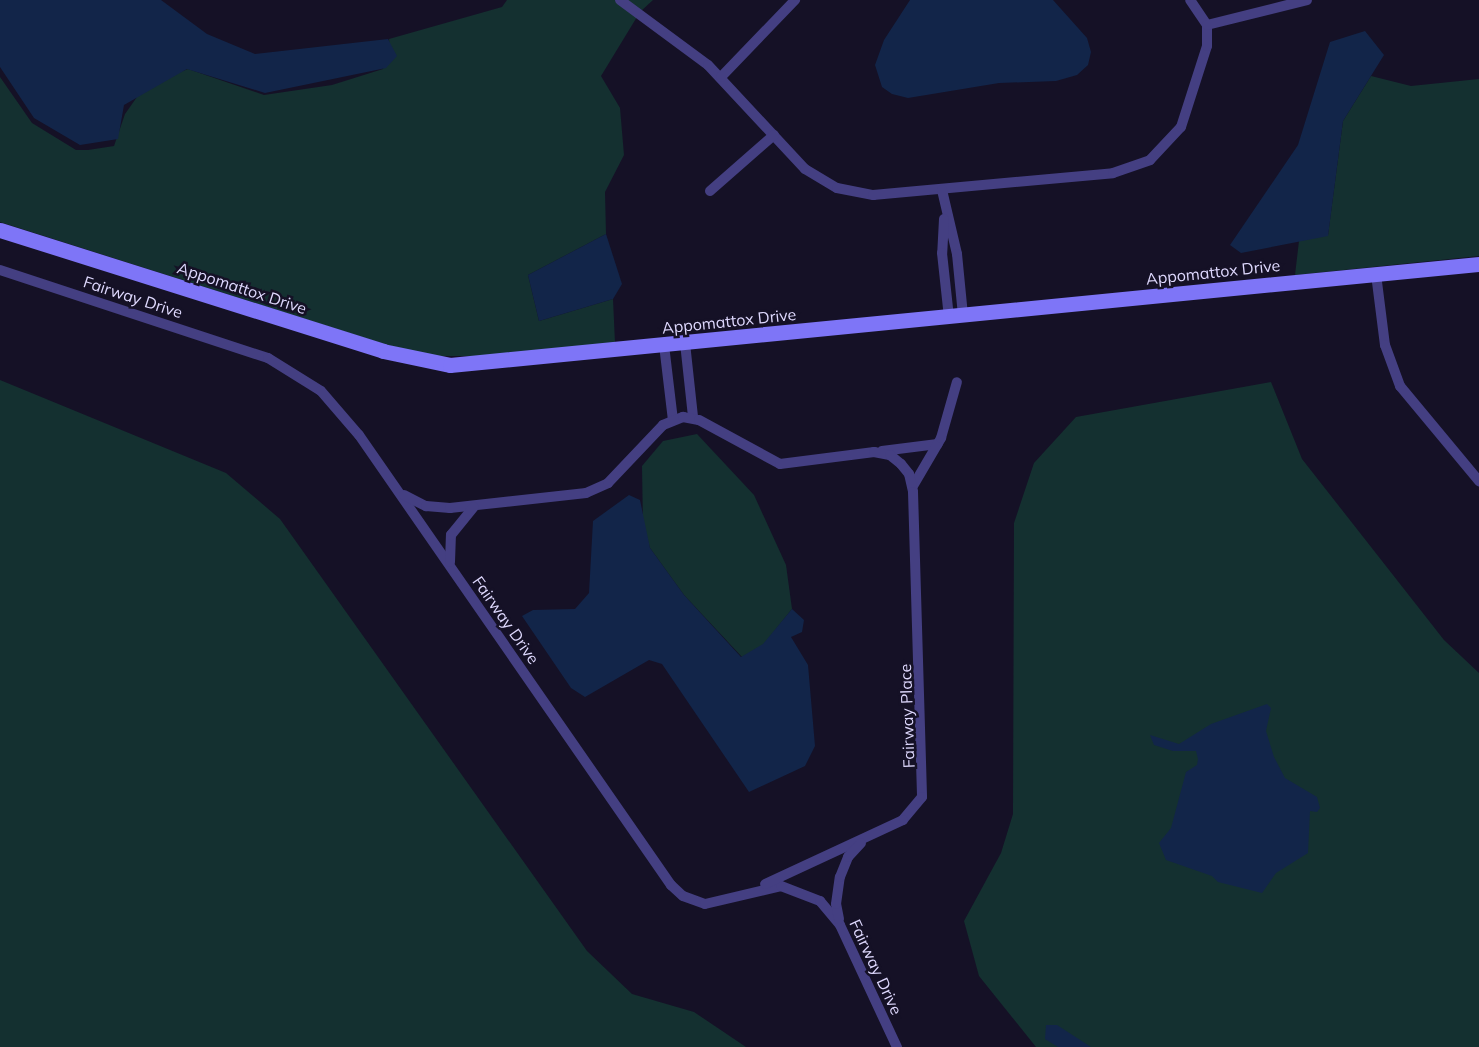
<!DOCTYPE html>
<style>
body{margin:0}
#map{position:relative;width:1479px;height:1047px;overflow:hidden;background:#151126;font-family:Mulish,sans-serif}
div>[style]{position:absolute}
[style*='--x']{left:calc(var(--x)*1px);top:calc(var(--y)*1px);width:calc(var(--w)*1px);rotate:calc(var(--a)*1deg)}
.green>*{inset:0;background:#143030}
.water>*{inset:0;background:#122549}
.street>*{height:10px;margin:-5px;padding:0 5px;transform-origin:5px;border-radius:5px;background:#443f82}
.secondary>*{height:15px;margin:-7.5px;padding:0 7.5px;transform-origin:7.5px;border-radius:7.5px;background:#7e75f7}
span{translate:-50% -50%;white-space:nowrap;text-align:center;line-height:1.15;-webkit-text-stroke:5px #151126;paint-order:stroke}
.street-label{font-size:16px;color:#ded8fd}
</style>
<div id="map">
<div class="green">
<div style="clip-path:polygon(507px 0,653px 0,640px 12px,601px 76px,620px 108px,624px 155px,605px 192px,606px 234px,528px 275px,539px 321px,613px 299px,615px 343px,476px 356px,433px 356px,384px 344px,0 222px,0 77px,32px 123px,76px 150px,88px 150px,114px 146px,125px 114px,144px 87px,188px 69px,264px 95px,332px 85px,383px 69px,390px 52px,389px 39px,502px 7px)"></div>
<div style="clip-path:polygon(1371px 76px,1411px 86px,1479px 79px,1479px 256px,1295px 275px,1299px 241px,1328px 235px,1343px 121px)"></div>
<div style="clip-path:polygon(0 380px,226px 473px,280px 519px,587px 951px,632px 994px,694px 1012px,746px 1047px,0 1047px)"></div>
<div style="clip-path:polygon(1271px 382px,1302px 459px,1444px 640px,1479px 673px,1479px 1047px,1036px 1047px,979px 976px,964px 921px,1001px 853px,1013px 814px,1014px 523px,1034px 463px,1076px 417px)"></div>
<div style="clip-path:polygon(697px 434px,754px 495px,786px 565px,792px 609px,763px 645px,742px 657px,684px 595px,650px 548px,643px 525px,642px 466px,663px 441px)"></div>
</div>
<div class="water">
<div style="clip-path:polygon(0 0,161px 0,207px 34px,255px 54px,388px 39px,397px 56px,386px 68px,265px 93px,187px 69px,124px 105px,118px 139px,80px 145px,34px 118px,0 67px)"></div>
<div style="clip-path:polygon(910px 0,1053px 0,1087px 38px,1091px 52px,1088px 65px,1077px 75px,1056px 81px,999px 83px,908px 98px,892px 94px,882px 87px,875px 65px,884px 40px)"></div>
<div style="clip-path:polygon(1365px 31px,1384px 55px,1343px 121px,1328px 236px,1241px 253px,1230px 245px,1298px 145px,1330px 42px)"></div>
<div style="clip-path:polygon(606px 234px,622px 284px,613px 299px,539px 321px,528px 275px)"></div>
<div style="clip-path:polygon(629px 495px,640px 500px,650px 548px,684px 595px,741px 657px,763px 644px,792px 609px,804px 620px,802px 632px,791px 637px,808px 665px,815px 746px,805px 766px,749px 792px,662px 664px,649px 660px,585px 697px,571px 688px,522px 616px,533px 610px,575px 609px,589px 593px,593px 521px)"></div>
<div style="clip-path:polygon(1267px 704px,1271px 708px,1266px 731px,1274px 757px,1285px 778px,1317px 797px,1320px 808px,1317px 812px,1310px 811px,1308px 853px,1276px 873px,1262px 893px,1218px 882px,1212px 876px,1166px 860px,1159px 843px,1171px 828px,1186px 772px,1197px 765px,1198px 759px,1196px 751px,1173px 751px,1154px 745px,1150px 735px,1179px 744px,1211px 724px)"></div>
<div style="clip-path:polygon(1046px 1025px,1057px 1025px,1091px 1047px,1058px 1047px,1045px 1039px)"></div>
</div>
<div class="street">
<div style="--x:620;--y:0;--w:109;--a:36.5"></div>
<div style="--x:708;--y:65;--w:142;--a:47"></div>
<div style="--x:805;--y:169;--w:37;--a:31"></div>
<div style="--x:837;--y:188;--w:37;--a:11"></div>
<div style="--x:873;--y:195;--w:241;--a:-5.2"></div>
<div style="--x:1113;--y:173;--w:39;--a:-19"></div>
<div style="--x:1150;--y:160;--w:45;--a:-46.8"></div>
<div style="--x:1181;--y:127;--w:85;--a:-72.2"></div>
<div style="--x:1207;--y:46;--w:21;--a:-90"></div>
<div style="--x:1207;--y:25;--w:30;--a:-124"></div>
<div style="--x:1207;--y:25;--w:103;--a:-14"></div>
<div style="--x:721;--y:77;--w:107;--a:-46.1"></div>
<div style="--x:942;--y:190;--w:66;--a:76.8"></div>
<div style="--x:957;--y:254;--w:61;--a:84.4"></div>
<div style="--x:710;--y:191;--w:85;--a:-41.2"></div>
<div style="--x:944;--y:219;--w:34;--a:93"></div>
<div style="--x:942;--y:253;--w:64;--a:83.8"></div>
<div style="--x:0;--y:270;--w:282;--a:18.2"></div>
<div style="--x:268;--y:358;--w:62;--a:31.9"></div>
<div style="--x:321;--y:391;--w:58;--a:49.2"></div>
<div style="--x:359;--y:435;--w:548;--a:55.27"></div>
<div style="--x:671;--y:885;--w:16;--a:43"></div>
<div style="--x:683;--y:896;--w:23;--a:20"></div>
<div style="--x:705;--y:904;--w:78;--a:-13.3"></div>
<div style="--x:781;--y:886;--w:42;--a:21"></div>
<div style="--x:820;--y:901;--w:31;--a:50"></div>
<div style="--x:840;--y:925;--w:135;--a:65"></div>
<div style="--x:1376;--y:274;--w:72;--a:82.8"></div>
<div style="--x:1385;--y:345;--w:44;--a:69.9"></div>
<div style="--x:1400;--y:386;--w:124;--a:50.3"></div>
<div style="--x:685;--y:343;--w:74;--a:83.8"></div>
<div style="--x:664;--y:345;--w:76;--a:83.2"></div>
<div style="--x:882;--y:451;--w:56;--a:-7.1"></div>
<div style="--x:913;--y:486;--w:56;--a:-59.7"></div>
<div style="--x:941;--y:438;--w:58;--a:-74.1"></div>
<div style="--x:404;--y:495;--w:25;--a:27"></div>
<div style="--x:426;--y:506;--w:24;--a:5"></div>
<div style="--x:450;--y:508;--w:137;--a:-6.3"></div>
<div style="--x:586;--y:493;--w:24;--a:-24"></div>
<div style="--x:608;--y:483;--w:80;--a:-46.5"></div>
<div style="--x:663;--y:425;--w:22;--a:-22"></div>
<div style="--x:683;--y:417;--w:16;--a:11"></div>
<div style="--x:699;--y:420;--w:92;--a:28.5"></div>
<div style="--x:780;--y:464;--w:95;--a:-7.3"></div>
<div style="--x:874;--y:452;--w:16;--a:11"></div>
<div style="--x:890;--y:455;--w:14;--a:39"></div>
<div style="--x:901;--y:464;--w:13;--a:51"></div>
<div style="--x:909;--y:474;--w:18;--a:77"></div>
<div style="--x:913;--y:492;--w:305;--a:88.3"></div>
<div style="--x:922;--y:797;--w:30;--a:130"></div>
<div style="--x:903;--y:820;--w:152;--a:155.1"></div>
<div style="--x:450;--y:562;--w:27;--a:-88"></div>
<div style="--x:451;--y:535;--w:36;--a:-51"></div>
<div style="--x:839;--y:919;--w:15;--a:-101"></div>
<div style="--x:836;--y:904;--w:27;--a:-82"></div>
<div style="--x:840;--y:877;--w:22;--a:-68"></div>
<div style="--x:848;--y:857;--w:19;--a:-47"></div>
</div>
<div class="secondary">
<div style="--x:0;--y:230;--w:402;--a:17.5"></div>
<div style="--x:383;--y:351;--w:68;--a:11.8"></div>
<div style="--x:450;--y:365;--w:1034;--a:-5.61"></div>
</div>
<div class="street-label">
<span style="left:1213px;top:272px;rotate:-6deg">Appomattox Drive</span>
<span style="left:242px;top:288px;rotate:18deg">Appomattox Drive</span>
<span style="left:133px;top:297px;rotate:18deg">Fairway Drive</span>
<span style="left:729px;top:321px;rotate:-6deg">Appomattox Drive</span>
<span style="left:506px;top:620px;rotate:55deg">Fairway Drive</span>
<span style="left:907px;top:716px;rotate:-92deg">Fairway Place</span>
<span style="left:876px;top:967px;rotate:65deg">Fairway Drive</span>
</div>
</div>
